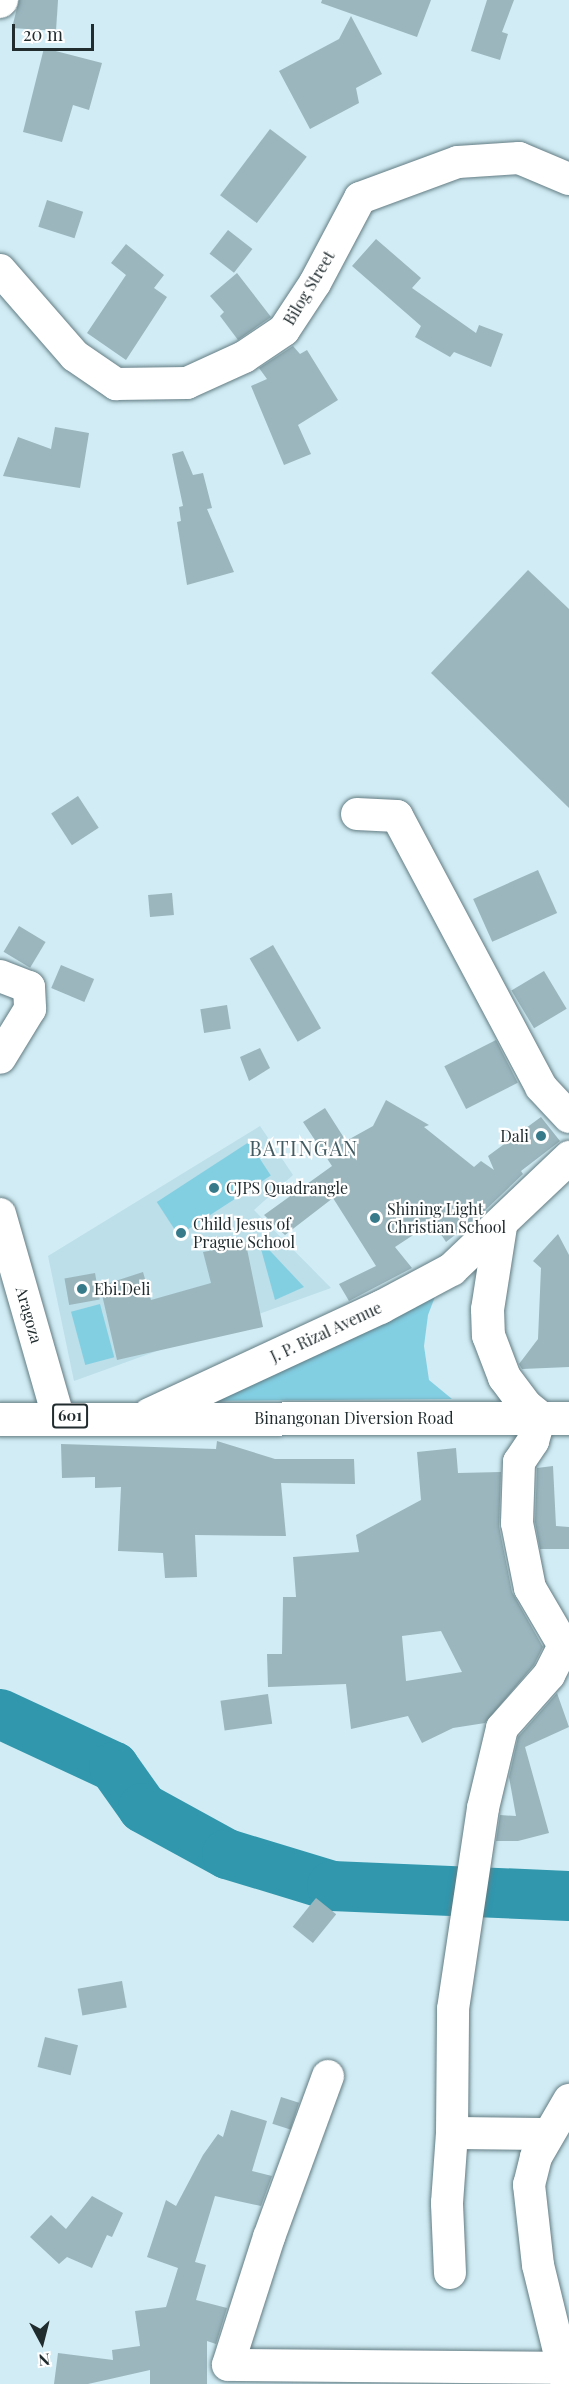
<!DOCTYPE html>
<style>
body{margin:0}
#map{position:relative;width:569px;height:2384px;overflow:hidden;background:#d1ecf4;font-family:"Playfair Display",serif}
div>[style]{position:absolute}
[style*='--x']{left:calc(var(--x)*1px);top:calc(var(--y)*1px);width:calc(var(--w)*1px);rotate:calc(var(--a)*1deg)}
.built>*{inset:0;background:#bcdfe9}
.green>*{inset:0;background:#83cfe2;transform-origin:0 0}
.river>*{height:50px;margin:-25px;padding:0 25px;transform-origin:25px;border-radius:25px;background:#3097ad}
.building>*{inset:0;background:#9bb6bd;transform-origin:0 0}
.roads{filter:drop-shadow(0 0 2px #637c83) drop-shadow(0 0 2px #637c83)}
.minor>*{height:32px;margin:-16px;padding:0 16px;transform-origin:16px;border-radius:16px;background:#fff}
.major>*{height:33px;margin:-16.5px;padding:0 16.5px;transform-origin:16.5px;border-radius:16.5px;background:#fff}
.dots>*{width:16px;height:16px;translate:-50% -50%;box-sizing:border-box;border:3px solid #fff;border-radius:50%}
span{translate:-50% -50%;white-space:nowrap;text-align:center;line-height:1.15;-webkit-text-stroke:4.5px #fff;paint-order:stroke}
.shield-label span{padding:2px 4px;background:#fff;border:2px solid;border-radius:4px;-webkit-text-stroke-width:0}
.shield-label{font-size:15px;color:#212c2f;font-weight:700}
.street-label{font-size:16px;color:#212c2f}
.poi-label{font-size:16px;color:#212c2f}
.right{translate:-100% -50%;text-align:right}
.left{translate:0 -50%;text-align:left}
.quarter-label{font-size:20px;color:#425a61;letter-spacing:1.5px}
.north{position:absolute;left:12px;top:2312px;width:60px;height:60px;-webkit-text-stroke:4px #fff;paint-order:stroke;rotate:173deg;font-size:16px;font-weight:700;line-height:24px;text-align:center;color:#212c2f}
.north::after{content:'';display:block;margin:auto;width:21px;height:27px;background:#212c2f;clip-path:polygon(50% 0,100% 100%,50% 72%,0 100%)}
.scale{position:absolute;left:12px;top:24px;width:82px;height:27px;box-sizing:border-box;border:3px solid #212c2f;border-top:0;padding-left:8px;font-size:18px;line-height:21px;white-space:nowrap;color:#212c2f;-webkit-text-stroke:4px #fff;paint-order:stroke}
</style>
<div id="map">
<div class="built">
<div style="clip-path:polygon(260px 1126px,293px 1175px,254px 1210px,331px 1288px,74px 1381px,48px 1256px)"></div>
</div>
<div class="green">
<div style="left:249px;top:1142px;width:40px;height:110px;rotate:57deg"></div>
<div style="clip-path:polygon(258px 1238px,304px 1287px,275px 1300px)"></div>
<div style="clip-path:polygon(444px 1273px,428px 1315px,424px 1346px,429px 1380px,452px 1399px,183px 1401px)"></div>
<div style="left:100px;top:1304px;width:55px;height:30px;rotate:75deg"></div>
</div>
<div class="river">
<div style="--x:0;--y:1714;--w:126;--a:24.9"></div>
<div style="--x:114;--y:1767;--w:50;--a:54.7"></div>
<div style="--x:143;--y:1808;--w:96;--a:28.7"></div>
<div style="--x:227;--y:1854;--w:110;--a:16.9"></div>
<div style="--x:332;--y:1886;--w:237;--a:2.4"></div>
</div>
<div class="building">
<div style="clip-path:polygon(19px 0,58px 0,56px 31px,12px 28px)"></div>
<div style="clip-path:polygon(322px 0,431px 0,417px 37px,321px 3px)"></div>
<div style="clip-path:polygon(487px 0,514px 0,502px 32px,508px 34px,500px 60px,471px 51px)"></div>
<div style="clip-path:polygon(351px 16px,382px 74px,356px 88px,359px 103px,310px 129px,279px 71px,339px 39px)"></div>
<div style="clip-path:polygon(44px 48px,102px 63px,89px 110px,73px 105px,62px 142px,23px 132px)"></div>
<div style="left:270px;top:129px;width:46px;height:83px;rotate:37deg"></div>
<div style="left:47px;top:200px;width:38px;height:28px;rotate:18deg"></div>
<div style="left:228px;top:230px;width:31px;height:30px;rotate:38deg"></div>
<div style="clip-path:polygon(376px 239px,421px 278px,412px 288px,476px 333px,479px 325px,503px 334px,491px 367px,454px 352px,450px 357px,415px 337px,421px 326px,352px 266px)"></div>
<div style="clip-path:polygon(126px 244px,164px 275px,154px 288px,167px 297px,126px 360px,87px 333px,126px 275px,111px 263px)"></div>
<div style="clip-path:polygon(237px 273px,271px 317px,238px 340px,220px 316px,224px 312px,210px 296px)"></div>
<div style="clip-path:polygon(293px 346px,300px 354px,307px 350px,338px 400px,298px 425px,311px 454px,284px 465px,251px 386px,267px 379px,259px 368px)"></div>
<div style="clip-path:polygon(55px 427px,89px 433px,80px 488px,3px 476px,18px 437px,51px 449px)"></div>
<div style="clip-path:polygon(183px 451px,193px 475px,203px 473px,212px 508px,207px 509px,234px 572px,187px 585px,177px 522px,181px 521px,179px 507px,183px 506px,172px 454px)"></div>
<div style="clip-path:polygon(528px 570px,569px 609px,569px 808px,431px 673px)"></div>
<div style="left:78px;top:796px;width:38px;height:32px;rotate:57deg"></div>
<div style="left:538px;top:870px;width:47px;height:71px;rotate:66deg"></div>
<div style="left:172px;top:893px;width:22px;height:24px;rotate:85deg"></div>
<div style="left:19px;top:926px;width:31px;height:30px;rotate:31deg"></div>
<div style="left:273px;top:945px;width:96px;height:27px;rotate:60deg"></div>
<div style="left:61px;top:965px;width:36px;height:25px;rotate:23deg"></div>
<div style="left:544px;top:971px;width:44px;height:38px;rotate:59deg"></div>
<div style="left:227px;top:1005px;width:24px;height:27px;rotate:81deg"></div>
<div style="left:496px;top:1040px;width:48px;height:58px;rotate:63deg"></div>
<div style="clip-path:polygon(260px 1048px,270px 1068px,249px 1081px,240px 1057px)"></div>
<div style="clip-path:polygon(386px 1100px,429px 1125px,424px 1127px,474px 1167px,481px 1161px,494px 1170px,488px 1156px,541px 1117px,560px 1141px,521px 1171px,523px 1174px,477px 1218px,446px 1242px,433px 1222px,395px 1247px,412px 1268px,349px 1301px,339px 1284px,376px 1266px,333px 1198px,285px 1235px,264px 1215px,332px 1166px,303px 1122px,325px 1108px,346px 1141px,373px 1126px)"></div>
<div style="clip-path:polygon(558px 1234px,569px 1255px,569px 1367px,522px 1369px,519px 1364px,538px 1339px,541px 1268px,533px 1261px)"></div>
<div style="clip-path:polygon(246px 1244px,263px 1327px,117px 1360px,100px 1286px,143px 1272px,151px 1300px,211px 1283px,203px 1252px)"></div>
<div style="left:95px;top:1273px;width:27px;height:31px;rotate:80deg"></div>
<div style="clip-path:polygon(217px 1441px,275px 1459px,354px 1459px,355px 1484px,281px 1483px,286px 1536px,195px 1535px,197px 1577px,165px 1578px,163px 1553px,118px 1551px,121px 1487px,95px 1488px,95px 1477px,62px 1478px,61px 1444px,216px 1449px)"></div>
<div style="clip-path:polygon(evenodd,456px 1448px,458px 1473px,501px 1472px,499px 1526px,512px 1592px,543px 1647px,534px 1665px,485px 1723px,453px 1728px,422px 1743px,408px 1716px,351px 1729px,346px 1684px,268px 1687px,267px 1654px,282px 1654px,283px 1597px,296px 1597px,293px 1557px,359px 1552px,356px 1535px,421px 1500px,417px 1452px,456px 1448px,441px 1631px,462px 1672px,406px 1681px,402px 1636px,441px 1631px)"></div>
<div style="clip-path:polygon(553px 1466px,556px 1526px,569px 1527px,569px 1549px,540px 1549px,535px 1522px,537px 1468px)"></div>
<div style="clip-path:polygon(557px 1693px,569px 1727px,525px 1747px,549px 1833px,518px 1841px,496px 1841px,500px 1815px,516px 1816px,509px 1777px,518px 1737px)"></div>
<div style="left:268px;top:1694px;width:30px;height:48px;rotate:82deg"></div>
<div style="left:316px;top:1898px;width:26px;height:37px;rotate:39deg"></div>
<div style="left:122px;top:1981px;width:27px;height:45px;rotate:80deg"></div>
<div style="left:45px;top:2037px;width:34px;height:31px;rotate:14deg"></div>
<div style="left:281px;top:2097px;width:19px;height:28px;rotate:18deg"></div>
<div style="clip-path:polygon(231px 2110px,267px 2121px,252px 2171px,272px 2176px,261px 2206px,215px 2196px,195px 2262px,206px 2265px,196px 2300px,227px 2308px,216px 2344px,207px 2341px,207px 2384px,150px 2384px,150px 2370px,88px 2384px,54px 2384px,58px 2353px,113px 2360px,112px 2350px,140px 2346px,135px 2311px,166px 2307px,178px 2268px,147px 2257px,166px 2200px,176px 2206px,203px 2155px,218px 2134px,223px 2137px)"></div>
<div style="clip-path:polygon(92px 2196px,123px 2213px,112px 2237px,107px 2235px,92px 2268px,67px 2257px,59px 2264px,30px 2237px,51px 2215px,66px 2229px)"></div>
</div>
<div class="roads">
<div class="minor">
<div style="--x:0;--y:2;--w:3;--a:-45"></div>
<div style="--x:0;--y:270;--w:114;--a:48.9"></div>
<div style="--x:75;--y:356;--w:50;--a:34.3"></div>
<div style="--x:116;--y:384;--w:71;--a:-0.8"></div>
<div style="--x:187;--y:383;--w:63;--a:-24.5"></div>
<div style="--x:244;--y:357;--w:48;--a:-34"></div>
<div style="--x:284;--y:330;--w:56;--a:-56.6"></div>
<div style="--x:315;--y:283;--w:96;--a:-62.1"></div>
<div style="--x:360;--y:198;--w:104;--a:-20.2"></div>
<div style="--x:458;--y:162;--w:61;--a:-3.8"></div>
<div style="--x:519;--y:158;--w:54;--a:22.8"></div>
<div style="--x:357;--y:814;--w:40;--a:2.9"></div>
<div style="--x:397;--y:816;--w:307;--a:62"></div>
<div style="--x:541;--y:1087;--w:41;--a:47"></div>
<div style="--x:0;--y:976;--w:31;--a:21"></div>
<div style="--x:29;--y:987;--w:22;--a:87"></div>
<div style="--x:30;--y:1009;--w:57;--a:121.5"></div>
<div style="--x:0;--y:1214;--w:210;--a:74"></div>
<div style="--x:328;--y:2076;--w:171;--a:110.1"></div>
<div style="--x:269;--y:2237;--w:134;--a:107.8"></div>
<div style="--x:228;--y:2365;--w:333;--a:0.5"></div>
<div style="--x:452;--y:2133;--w:96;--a:0.6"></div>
<div style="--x:450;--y:2273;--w:70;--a:-92.5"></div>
<div style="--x:447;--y:2203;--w:70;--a:-85.9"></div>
<div style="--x:452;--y:2133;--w:124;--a:-89.5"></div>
<div style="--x:453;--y:2009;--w:203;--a:-81.5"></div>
<div style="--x:483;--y:1808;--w:82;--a:-76.6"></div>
<div style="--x:502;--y:1728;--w:71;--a:-48.4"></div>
<div style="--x:549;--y:1675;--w:33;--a:-63"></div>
<div style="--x:564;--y:1646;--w:67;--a:-120.4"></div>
<div style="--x:530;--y:1588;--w:66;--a:-101.3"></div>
<div style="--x:517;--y:1523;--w:61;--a:-88.1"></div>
<div style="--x:519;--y:1462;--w:25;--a:-56"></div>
<div style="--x:533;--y:1441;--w:25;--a:-74"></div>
<div style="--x:567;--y:2384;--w:122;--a:-103.7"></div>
<div style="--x:538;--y:2265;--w:81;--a:-96.4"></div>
<div style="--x:529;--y:2185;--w:29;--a:-76"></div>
<div style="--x:536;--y:2157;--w:66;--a:-59.9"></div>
</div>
<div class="major">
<div style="--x:500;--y:1226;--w:84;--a:98.9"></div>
<div style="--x:487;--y:1309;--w:26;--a:88"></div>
<div style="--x:488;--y:1335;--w:45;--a:69.1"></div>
<div style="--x:504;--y:1377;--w:35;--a:53"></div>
<div style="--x:525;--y:1405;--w:19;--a:39"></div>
<div style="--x:149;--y:1414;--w:255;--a:-24.9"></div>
<div style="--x:380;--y:1307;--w:81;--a:-28.2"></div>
<div style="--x:451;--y:1269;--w:163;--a:-43.5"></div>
<div style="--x:0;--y:1419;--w:569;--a:-0.1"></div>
</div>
</div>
<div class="dots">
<div style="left:541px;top:1136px;background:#377b8b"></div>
<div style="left:214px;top:1188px;background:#377b8b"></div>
<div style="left:375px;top:1218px;background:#377b8b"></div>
<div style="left:181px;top:1233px;background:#377b8b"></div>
<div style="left:82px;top:1289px;background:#377b8b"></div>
</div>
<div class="shield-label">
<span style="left:70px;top:1416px">601</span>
</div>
<div class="street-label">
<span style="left:309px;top:288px;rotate:-59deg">Bilog Street</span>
<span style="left:29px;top:1315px;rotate:74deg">Aragoza</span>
<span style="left:326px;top:1332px;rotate:-25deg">J. P. Rizal Avenue</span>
<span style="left:354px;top:1418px">Binangonan Diversion Road</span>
</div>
<div class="poi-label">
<span class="right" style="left:529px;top:1136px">Dali</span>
<span class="left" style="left:226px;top:1188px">CJPS Quadrangle</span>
<span class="left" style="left:387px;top:1218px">Shining Light<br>Christian School</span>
<span class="left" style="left:193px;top:1233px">Child Jesus of<br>Prague School</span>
<span class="left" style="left:94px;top:1289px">Ebi.Deli</span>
</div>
<div class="quarter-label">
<span style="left:304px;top:1147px">BATINGAN</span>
</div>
<div class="north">N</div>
<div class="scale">20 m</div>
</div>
